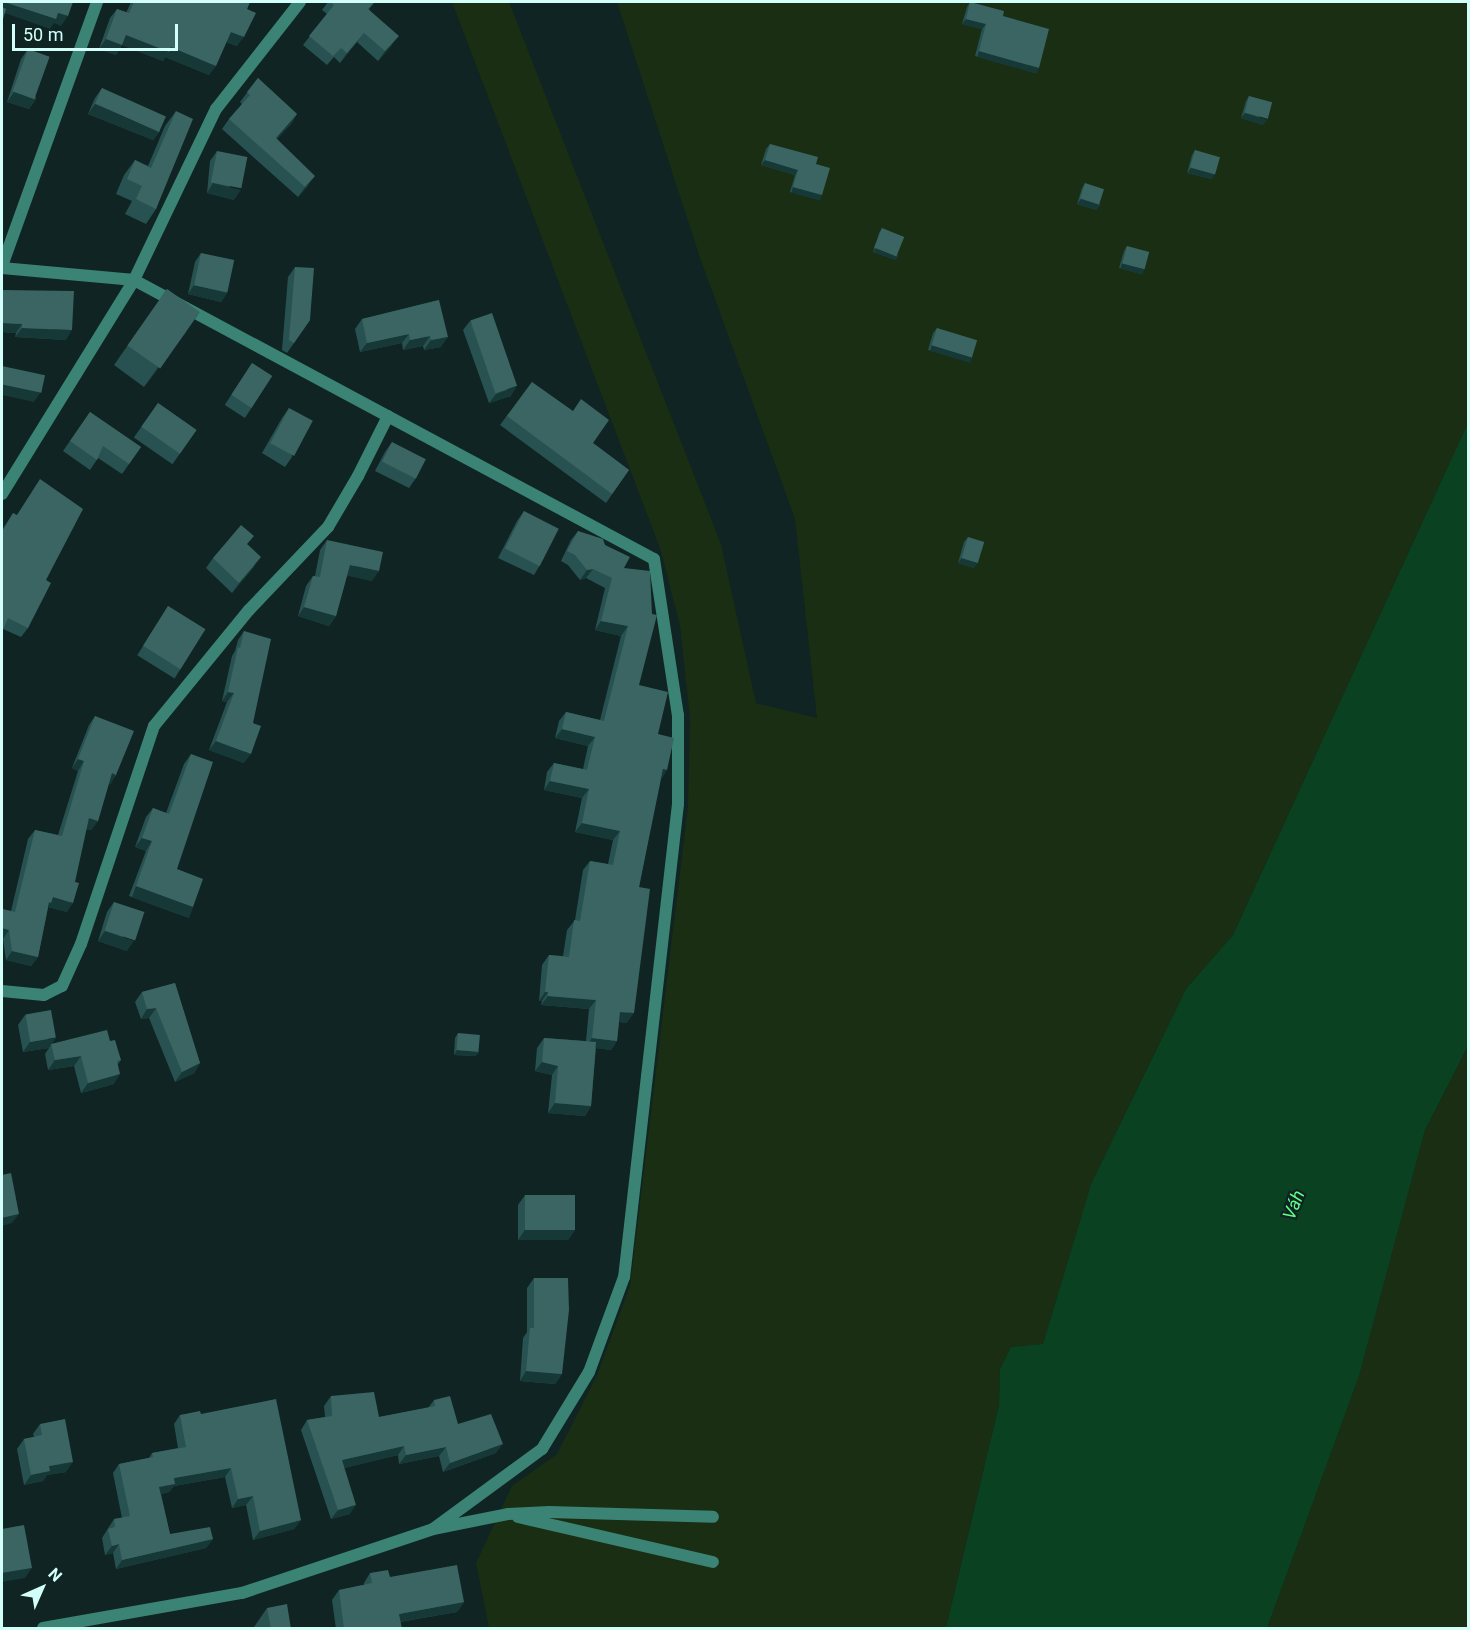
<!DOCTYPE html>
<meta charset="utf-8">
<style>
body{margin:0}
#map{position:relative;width:1470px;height:1630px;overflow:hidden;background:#0f2423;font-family:Roboto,sans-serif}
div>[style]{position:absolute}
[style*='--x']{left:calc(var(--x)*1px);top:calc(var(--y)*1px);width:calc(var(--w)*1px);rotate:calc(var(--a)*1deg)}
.green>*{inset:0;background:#192e12}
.water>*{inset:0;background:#0a4221}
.street>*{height:12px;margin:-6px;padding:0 6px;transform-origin:6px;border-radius:6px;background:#3a8375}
.wall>*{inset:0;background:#285251;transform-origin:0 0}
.shaded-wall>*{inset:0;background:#163837;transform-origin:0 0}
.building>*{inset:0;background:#3a6563;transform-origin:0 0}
span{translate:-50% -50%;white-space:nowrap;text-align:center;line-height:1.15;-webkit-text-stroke:4.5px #0f2423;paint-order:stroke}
.water-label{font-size:18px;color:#61fe86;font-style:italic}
.frame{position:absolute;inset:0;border:3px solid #d2fffa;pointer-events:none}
.north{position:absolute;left:12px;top:1558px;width:60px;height:60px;-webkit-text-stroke:4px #0f2423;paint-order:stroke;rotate:45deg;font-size:16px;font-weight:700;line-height:24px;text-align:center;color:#d2fffa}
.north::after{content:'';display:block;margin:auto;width:21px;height:27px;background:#d2fffa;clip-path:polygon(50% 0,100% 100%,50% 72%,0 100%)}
.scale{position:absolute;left:12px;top:24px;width:166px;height:27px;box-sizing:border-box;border:3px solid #d2fffa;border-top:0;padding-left:8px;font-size:18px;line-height:21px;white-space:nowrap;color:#d2fffa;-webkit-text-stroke:4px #0f2423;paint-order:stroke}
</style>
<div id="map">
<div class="green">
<div style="clip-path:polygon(452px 2px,509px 2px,721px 544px,756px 703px,817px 718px,795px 519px,700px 258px,617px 2px,1468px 2px,1468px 423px,1233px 935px,1186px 989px,1091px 1184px,1043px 1344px,1011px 1347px,1000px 1369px,999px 1405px,946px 1628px,489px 1628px,476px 1563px,512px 1486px,557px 1454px,597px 1375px,630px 1286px,688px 806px,690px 718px,680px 626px,661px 551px)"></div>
<div style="clip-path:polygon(1468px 1046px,1468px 1628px,1267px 1628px,1359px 1376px,1425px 1130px)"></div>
</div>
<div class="water">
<div style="clip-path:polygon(1468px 423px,1468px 1046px,1425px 1130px,1359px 1376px,1267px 1628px,946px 1628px,999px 1405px,1000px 1369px,1011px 1347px,1043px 1344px,1091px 1184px,1186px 989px,1233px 935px)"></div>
</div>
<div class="street">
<div style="--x:2;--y:266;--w:281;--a:-70.2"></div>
<div style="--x:2;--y:268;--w:133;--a:5.2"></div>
<div style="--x:134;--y:280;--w:590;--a:28.22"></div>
<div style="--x:654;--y:559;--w:158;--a:81.3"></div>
<div style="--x:678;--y:715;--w:89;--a:90"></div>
<div style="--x:678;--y:804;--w:476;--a:96.5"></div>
<div style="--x:624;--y:1277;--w:101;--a:110.2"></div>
<div style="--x:589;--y:1372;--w:90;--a:121.4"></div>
<div style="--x:542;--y:1449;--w:135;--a:143.7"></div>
<div style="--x:2;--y:494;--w:251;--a:-58.3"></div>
<div style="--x:134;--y:280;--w:190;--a:-64.4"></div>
<div style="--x:216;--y:109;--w:136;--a:-51.9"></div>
<div style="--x:2;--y:991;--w:42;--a:5.4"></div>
<div style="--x:44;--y:995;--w:20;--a:-27"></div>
<div style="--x:62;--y:986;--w:46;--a:-65.7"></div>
<div style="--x:81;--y:944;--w:230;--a:-71.5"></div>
<div style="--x:154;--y:726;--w:150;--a:-50.7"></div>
<div style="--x:249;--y:610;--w:115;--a:-46.4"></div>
<div style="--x:328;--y:527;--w:59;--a:-59.5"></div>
<div style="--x:358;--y:476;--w:67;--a:-63.4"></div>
<div style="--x:518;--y:1517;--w:200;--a:13"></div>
<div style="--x:43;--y:1628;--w:202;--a:-10"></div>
<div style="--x:242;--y:1593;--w:201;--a:-18.5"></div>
<div style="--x:433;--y:1529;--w:76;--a:-11.3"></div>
<div style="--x:508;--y:1514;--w:41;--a:-2.8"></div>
<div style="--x:549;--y:1512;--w:164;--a:1.7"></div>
</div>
<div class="wall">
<div style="clip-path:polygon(131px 2px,250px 2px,247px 9px,237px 46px,226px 42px,209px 75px,165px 57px,163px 61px,122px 45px,116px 55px,99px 49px,110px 18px,117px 9px,126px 13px)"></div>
<div style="clip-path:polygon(328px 2px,375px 2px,369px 9px,392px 45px,378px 61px,357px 42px,340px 63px,334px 57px,327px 65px,303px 45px,327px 14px,322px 10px)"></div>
<div style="clip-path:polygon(970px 2px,1035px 73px,975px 56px,982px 29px,962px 24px,967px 7px)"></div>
<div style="clip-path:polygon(28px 49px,36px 99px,29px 109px,7px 102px,21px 59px)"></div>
<div style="clip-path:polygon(258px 78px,297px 114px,291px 124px,277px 139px,308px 186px,298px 197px,222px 129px,229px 119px,242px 104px,240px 102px)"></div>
<div style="clip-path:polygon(102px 88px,160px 131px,153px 140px,88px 114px,95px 98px)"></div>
<div style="clip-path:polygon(1249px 96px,1263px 125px,1241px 118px,1246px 101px)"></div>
<div style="clip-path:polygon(176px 111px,156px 209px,146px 224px,125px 214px,132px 201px,116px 194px,124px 175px,135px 160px,148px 166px,165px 126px)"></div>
<div style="clip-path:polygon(770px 144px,816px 164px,819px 200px,790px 192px,795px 175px,761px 165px,766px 149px)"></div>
<div style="clip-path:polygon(1195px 150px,1212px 179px,1187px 173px,1192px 155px)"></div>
<div style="clip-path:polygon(217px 151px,234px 200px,207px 193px,210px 161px)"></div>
<div style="clip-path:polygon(1085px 183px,1100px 205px,1096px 210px,1077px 204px,1082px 188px)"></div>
<div style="clip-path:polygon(882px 228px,896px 260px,873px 252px,879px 233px)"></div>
<div style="clip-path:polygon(1127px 246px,1141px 274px,1119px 268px,1124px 251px)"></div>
<div style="clip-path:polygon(201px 253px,227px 293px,221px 302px,188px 294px,195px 262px)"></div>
<div style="clip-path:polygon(295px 267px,310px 320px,287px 353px,282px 350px,288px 277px)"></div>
<div style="clip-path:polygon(167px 289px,186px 332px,144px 387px,114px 365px)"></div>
<div style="clip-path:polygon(2px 290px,66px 340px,15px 337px,16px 333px,2px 332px)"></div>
<div style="clip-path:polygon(439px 300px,441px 347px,424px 350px,423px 346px,403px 350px,402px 343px,360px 352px,355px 329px,362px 319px)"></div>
<div style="clip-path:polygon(470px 321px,511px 396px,489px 403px,463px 330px)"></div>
<div style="clip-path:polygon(937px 328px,972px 357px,969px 362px,928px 350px,933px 333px)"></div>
<div style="left:252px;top:363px;width:24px;height:50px;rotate:33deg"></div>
<div style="clip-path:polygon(532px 382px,593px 443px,629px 470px,606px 503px,500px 425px)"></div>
<div style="left:158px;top:403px;width:47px;height:42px;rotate:35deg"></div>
<div style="clip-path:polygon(289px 408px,292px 457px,285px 467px,262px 453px,282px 418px)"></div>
<div style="clip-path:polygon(90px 412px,141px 447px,122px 474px,98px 458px,90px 470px,63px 451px)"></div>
<div style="clip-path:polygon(392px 442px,416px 478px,409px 488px,375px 471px,385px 452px)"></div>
<div style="clip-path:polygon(524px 511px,540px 565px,534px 575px,498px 558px,517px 521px)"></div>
<div style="clip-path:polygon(13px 513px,46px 580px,28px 628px,21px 637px,3px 629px,2px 632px,2px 530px)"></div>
<div style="clip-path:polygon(578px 531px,605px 545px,624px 568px,639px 685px,658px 734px,660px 779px,639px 887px,627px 1023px,619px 1022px,617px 1041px,611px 1050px,596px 1048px,591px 1106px,585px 1116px,548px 1113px,552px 1075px,535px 1071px,537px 1048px,544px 1038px,586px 1041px,589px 1009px,541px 1005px,542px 1001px,539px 1001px,542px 965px,549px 955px,563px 956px,567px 930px,575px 920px,583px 870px,590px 861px,608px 864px,613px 840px,575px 832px,582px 798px,544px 790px,547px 772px,554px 763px,583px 769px,588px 746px,555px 738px,559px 721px,566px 712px,600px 720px,621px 636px,595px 630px,605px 588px,586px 578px,580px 580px,568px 565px,561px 561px,571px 540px)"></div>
<div style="clip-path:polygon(968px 537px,974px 568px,958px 563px,964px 542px)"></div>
<div style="clip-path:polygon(327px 540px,372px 581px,347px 575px,336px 616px,329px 626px,298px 616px,306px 586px,313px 576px,315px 576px,320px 550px)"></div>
<div style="clip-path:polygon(248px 545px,254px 567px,232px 593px,206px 568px,213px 558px)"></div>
<div style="left:168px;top:606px;width:44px;height:58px;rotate:32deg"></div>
<div style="clip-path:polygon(244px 631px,244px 763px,209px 750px,227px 702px,222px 701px,232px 656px,235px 651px,238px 640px)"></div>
<div style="clip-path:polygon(95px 716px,116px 775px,110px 784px,109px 783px,98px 821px,91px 830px,86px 829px,67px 912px,48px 907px,48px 908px,38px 957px,31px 966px,6px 960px,3px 939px,2px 939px,2px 909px,11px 911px,28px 839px,35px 830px,58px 835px,78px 771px,72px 768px,89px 725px)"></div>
<div style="clip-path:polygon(191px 754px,177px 869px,186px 917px,129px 896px,146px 851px,135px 847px,146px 817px,153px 808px,166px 813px,184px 764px)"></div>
<div style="clip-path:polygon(114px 902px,127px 951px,98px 941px,107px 912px)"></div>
<div style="clip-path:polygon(175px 983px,200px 1063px,194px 1073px,175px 1082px,149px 1018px,141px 1019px,135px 1002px,142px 992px)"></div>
<div style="clip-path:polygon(25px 1015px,52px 1044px,110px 1041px,121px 1060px,118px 1064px,114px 1084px,81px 1093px,74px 1066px,48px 1070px,45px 1054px,49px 1048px,23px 1052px,18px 1025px)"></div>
<div style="clip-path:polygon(458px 1033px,479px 1052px,475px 1056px,454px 1055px,455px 1038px)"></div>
<div style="clip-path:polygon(525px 1195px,575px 1230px,568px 1240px,518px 1240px,518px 1205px)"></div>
<div style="clip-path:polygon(534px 1278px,562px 1374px,555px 1384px,520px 1381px,523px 1338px,527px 1332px,527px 1288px)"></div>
<div style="clip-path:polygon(331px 1396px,379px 1417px,428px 1408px,434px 1400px,458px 1424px,496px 1453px,443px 1472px,439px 1456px,399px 1464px,398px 1455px,344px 1468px,350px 1514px,331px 1519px,301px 1430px,307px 1420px,325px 1417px,324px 1406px)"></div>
<div style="clip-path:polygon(201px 1414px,301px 1520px,294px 1529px,253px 1540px,246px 1505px,232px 1508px,225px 1477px,174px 1486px,169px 1492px,161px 1494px,170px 1534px,213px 1539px,206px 1548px,116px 1569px,113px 1553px,105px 1555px,102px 1538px,114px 1519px,122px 1518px,113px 1473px,119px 1464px,149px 1458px,152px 1453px,178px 1448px,174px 1424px,180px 1415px)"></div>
<div style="clip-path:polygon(40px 1424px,66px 1472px,47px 1475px,43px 1481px,24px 1485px,17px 1449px,24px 1439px,34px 1437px,33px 1434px)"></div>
<div style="clip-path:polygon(370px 1573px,390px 1577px,464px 1602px,457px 1612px,400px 1622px,402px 1629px,336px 1629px,332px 1600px,339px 1590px,364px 1585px,364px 1583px)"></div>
<div style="clip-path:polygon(267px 1608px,291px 1629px,254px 1629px,254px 1627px)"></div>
</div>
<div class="shaded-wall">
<div style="clip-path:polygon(2px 2px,58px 13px,68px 16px,61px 26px,54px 23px,50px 29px,2px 12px)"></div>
<div style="clip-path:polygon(966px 19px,986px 24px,982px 29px,962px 24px)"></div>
<div style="clip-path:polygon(231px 32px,244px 37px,237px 46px,224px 41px)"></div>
<div style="clip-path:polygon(364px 33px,357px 42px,340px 63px,347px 53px)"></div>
<div style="clip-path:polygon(126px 35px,171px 47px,216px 66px,209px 75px,165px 57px,163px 61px,122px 45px,116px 55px,99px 49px,106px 39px)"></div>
<div style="clip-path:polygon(399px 36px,392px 45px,378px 61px,385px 51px)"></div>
<div style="left:979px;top:51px;width:62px;height:6px;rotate:16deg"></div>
<div style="clip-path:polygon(14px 92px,36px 99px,29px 109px,7px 102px)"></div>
<div style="clip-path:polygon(95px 104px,160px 131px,153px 140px,88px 114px)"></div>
<div style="clip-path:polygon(1245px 113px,1267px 120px,1263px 125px,1241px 118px)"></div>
<div style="clip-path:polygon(297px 114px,291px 124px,269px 148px,276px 138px)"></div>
<div style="clip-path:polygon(765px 160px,798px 170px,795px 175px,761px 165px)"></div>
<div style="clip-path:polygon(1191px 168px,1215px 174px,1212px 179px,1187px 173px)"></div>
<div style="clip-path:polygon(315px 176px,308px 186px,298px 197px,305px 187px)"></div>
<div style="clip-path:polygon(213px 183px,241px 190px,234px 200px,207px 193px)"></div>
<div style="left:793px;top:187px;width:30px;height:6px;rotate:15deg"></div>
<div style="clip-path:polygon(1081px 199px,1100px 205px,1096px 210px,1077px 204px)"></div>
<div style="clip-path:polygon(876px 248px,899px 255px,896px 260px,873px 252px)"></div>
<div style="left:1122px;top:263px;width:23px;height:6px;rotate:15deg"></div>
<div style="clip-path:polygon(194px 285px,227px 293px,221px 302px,188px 294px)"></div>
<div style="clip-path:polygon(200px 312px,186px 332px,144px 387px,158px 367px)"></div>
<div style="clip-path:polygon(2px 323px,22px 324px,16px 333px,2px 332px)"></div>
<div style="clip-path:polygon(22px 328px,72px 330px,66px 340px,15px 337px)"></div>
<div style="clip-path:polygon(409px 334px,402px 343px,360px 352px,367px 343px)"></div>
<div style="clip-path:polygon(430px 336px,423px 346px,403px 350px,410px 340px)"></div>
<div style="clip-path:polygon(448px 337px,441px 347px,424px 350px,431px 340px)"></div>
<div style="left:932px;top:345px;width:42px;height:6px;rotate:17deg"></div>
<div style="clip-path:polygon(2px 384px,41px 392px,34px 402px,2px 395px)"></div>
<div style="clip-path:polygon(517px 386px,511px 396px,489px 403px,496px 394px)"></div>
<div style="clip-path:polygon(261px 557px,254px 567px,232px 593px,239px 583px)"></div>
<div style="clip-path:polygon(962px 558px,978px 563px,974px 568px,958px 563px)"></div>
<div style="clip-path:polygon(350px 565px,379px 571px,372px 581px,343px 575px)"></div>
<div style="clip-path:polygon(593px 569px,586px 578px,580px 580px,587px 570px)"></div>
<div style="clip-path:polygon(304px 607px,336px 616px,329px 626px,298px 616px)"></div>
<div style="clip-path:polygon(601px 621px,628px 626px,621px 636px,595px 630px)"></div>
<div style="clip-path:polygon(228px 692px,234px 693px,227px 702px,222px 701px)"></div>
<div style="clip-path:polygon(562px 729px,595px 737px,588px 746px,555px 738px)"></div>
<div style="clip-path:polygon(216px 741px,251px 754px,244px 763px,209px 750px)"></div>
<div style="clip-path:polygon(78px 759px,84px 761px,78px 771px,72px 768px)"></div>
<div style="clip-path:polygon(663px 769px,667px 770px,661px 780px)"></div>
<div style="left:112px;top:773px;width:4px;height:11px;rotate:27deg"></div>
<div style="clip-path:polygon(550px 781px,589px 789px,582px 798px,544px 790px)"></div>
<div style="clip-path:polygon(89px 818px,98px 821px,91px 830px,82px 828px)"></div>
<div style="clip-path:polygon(582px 823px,620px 831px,613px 840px,575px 832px)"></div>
<div style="clip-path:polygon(142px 838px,152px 841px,146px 851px,135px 847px)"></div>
<div style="left:136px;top:886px;width:61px;height:12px;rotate:20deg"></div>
<div style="clip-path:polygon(53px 897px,73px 903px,67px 912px,48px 907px,45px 912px,42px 911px)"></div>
<div style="clip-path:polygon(2px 928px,9px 930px,3px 939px,2px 939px)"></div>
<div style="clip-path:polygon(105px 931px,134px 941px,127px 951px,98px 941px)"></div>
<div style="clip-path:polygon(12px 951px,38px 957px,31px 966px,6px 960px)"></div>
<div style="clip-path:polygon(545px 992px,548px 992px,542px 1001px,539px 1001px)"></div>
<div style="clip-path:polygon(548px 996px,596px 1000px,589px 1009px,541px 1005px)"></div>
<div style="clip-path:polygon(156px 1008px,149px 1018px,141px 1019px,147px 1009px)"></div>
<div style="clip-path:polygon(620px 1012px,634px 1013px,627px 1023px,614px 1021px)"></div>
<div style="clip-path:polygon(56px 1038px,49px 1048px,23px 1052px,30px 1042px)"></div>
<div style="clip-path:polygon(592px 1038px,617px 1041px,611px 1050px,586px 1047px)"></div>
<div style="clip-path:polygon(457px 1050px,479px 1052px,475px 1056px,454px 1055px)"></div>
<div style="clip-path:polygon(81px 1056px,74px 1066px,48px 1070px,55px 1060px)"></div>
<div style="clip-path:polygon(542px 1062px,558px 1066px,552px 1075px,535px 1071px)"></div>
<div style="clip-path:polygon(200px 1063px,194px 1073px,175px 1082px,182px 1072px)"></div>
<div style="clip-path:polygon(120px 1074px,114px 1084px,81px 1093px,88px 1083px)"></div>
<div style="clip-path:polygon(555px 1103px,591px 1106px,585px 1116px,548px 1113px)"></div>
<div style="clip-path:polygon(19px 1214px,12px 1223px,2px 1226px,2px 1218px)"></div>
<div style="clip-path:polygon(525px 1230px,575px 1230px,568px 1240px,518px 1240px)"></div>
<div style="clip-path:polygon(526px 1371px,562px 1374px,555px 1384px,520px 1381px)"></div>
<div style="clip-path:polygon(503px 1444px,496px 1453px,443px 1472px,450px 1463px)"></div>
<div style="clip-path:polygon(404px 1446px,398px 1455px,336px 1470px,342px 1460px)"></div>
<div style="clip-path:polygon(446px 1447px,439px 1456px,399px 1464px,406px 1455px)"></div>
<div style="clip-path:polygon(73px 1462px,66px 1472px,47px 1475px,43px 1481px,24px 1485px,31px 1475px,49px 1466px)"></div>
<div style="clip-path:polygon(231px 1468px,225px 1477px,174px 1486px,169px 1492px,153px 1496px,159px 1487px,174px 1478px)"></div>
<div style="clip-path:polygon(253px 1496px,246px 1505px,232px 1508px,238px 1499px)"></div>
<div style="clip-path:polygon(356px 1505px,350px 1514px,331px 1519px,338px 1510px)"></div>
<div style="clip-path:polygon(301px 1520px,294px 1529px,253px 1540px,260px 1531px)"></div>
<div style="clip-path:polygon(213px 1539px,206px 1548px,116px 1569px,122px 1560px)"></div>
<div style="clip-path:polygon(119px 1544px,113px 1553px,105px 1555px,112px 1546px)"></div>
<div style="clip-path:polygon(32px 1568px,25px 1578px,2px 1582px,2px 1573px)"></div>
<div style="clip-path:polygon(464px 1602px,457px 1612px,392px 1623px,399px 1614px)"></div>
</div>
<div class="building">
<div style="clip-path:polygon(4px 2px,73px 2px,68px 16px,58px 13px,56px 19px)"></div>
<div style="clip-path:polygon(134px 2px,250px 2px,247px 9px,256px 13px,244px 37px,231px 32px,216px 66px,171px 47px,169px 52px,126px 35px,122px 45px,106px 39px,117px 9px,129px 13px)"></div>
<div style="clip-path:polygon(330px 2px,374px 2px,368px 9px,399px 36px,385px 51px,364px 33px,347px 53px,341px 48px,333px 56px,309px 36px,334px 5px)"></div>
<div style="clip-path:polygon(970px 2px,1004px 11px,1003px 16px,1049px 29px,1039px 68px,979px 51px,986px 24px,966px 19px)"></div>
<div style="clip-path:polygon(2px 7px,6px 9px,2px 23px)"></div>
<div style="left:28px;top:49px;width:23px;height:45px;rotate:20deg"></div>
<div style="clip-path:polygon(258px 78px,297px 114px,276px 138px,315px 176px,305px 187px,229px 119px,250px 95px,247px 92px)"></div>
<div style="left:102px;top:88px;width:70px;height:17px;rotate:24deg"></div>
<div style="left:1249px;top:96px;width:24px;height:17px;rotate:15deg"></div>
<div style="clip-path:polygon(176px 111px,193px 119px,156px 209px,136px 199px,142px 186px,127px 179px,135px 160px,151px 168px)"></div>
<div style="clip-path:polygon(770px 144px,818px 157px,816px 164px,830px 168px,822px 195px,793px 187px,798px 170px,765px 160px)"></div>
<div style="left:1195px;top:150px;width:26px;height:18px;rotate:16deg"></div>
<div style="left:217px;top:151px;width:31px;height:32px;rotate:11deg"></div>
<div style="left:1085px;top:183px;width:20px;height:16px;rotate:18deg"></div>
<div style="left:882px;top:228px;width:24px;height:21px;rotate:22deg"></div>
<div style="left:1127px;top:246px;width:23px;height:18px;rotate:15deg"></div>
<div style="left:201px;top:253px;width:34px;height:33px;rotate:12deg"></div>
<div style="clip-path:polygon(295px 267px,314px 268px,310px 320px,294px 343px,289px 340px)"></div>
<div style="left:167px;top:289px;width:40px;height:69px;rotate:35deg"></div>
<div style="clip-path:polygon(2px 290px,74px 291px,72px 330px,22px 328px,22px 324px,2px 323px)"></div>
<div style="clip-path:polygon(439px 300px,448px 337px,431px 340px,430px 336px,410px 340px,409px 334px,367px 343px,362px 319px)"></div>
<div style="left:492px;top:313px;width:77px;height:23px;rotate:71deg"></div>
<div style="left:937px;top:328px;width:42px;height:18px;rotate:17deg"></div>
<div style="left:252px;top:363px;width:24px;height:38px;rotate:33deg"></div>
<div style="left:2px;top:366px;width:44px;height:18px;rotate:12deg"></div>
<div style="clip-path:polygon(532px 382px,573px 411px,581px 399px,609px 420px,593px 443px,629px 470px,612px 494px,507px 416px)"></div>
<div style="left:158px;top:403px;width:47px;height:29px;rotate:35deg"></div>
<div style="left:289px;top:408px;width:27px;height:40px;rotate:28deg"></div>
<div style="clip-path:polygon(90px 412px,141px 447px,129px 464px,103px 446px,97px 460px,70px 441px)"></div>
<div style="left:392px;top:442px;width:38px;height:22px;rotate:27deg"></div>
<div style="clip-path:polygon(40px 479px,83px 509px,46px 580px,51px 583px,28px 628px,8px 618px,2px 632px,2px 532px,13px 513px,17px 515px)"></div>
<div style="left:524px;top:511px;width:39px;height:42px;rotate:27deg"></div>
<div style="clip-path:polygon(241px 525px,254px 536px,247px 544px,261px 557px,239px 583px,213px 558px)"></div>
<div style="clip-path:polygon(578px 531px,603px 539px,605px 545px,630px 557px,624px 568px,650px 571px,652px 614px,657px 615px,639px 685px,668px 692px,658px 734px,674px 738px,667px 770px,663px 769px,639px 887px,650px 889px,634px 1013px,620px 1012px,617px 1041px,592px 1038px,596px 1000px,548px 996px,548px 992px,545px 992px,549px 955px,569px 957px,574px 920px,580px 921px,590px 861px,613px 865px,620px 831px,582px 823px,589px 789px,550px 781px,554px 763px,587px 770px,595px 737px,562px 729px,566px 712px,604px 721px,628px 626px,601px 621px,612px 578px,593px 569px,587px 570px,575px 555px,567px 551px)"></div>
<div style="left:968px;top:537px;width:17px;height:22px;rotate:17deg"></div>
<div style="clip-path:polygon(327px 540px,383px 552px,379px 571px,350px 565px,336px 616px,304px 607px,313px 576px,320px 577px)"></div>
<div style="left:168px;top:606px;width:44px;height:47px;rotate:32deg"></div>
<div style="clip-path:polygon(244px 631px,271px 639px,253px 723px,261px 726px,251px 754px,216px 741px,234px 693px,228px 692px,238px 647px,240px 648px)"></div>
<div style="clip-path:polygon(95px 716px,134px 731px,116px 775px,112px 773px,98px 821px,89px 818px,75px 882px,79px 883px,73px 903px,53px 897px,51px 903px,49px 902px,38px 957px,12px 951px,9px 930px,2px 928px,2px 909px,15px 912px,35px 830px,62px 836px,84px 761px,78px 759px)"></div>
<div style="clip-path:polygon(191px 754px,213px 762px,177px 869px,203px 879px,193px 907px,136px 886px,152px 841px,142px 838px,153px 808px,169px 814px)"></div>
<div style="left:114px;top:902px;width:32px;height:30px;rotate:18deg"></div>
<div style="clip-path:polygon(175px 983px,200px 1063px,182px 1072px,156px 1008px,147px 1009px,142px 992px)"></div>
<div style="left:51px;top:1010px;width:28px;height:26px;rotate:80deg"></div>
<div style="clip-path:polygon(107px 1030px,110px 1041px,115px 1040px,121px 1060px,117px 1061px,120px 1074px,88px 1083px,81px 1056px,55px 1060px,51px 1044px)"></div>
<div style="left:458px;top:1033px;width:22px;height:17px;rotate:5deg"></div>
<div style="clip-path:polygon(544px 1038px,596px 1042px,591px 1106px,555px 1103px,558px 1066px,542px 1062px)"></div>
<div style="clip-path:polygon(11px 1173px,19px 1214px,2px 1218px,2px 1175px)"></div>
<div style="left:525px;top:1195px;width:50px;height:35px"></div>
<div style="clip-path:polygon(534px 1278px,568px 1278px,569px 1310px,562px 1374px,526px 1371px,530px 1328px,534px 1328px)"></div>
<div style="clip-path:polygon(374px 1392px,379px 1417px,435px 1406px,434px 1400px,450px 1396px,458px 1424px,491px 1414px,503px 1444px,450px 1463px,446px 1447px,406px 1455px,404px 1446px,342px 1460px,356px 1505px,338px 1510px,307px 1420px,332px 1416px,331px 1396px)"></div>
<div style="clip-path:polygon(276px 1399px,301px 1520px,260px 1531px,253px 1496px,238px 1499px,231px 1468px,174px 1478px,175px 1484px,159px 1487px,170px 1534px,210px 1527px,213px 1539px,122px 1560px,119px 1544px,112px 1546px,108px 1529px,115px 1527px,114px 1519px,130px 1516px,119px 1464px,153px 1457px,152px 1453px,186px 1447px,180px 1415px,200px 1411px,201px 1414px)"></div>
<div style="clip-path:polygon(65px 1419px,73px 1462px,49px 1466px,50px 1471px,31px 1475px,24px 1439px,42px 1435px,40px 1424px)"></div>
<div style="clip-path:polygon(24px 1525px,32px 1568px,2px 1573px,2px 1529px)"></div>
<div style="clip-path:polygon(457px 1565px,464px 1602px,399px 1614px,402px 1629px,344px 1629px,339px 1590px,372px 1583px,370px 1573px,388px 1570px,390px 1577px)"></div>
<div style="clip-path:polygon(287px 1604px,291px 1629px,271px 1629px,267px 1608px)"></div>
</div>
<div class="water-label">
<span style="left:1294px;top:1205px;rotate:-68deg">Váh</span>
</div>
<div class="frame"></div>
<div class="north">N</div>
<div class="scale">50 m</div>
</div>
